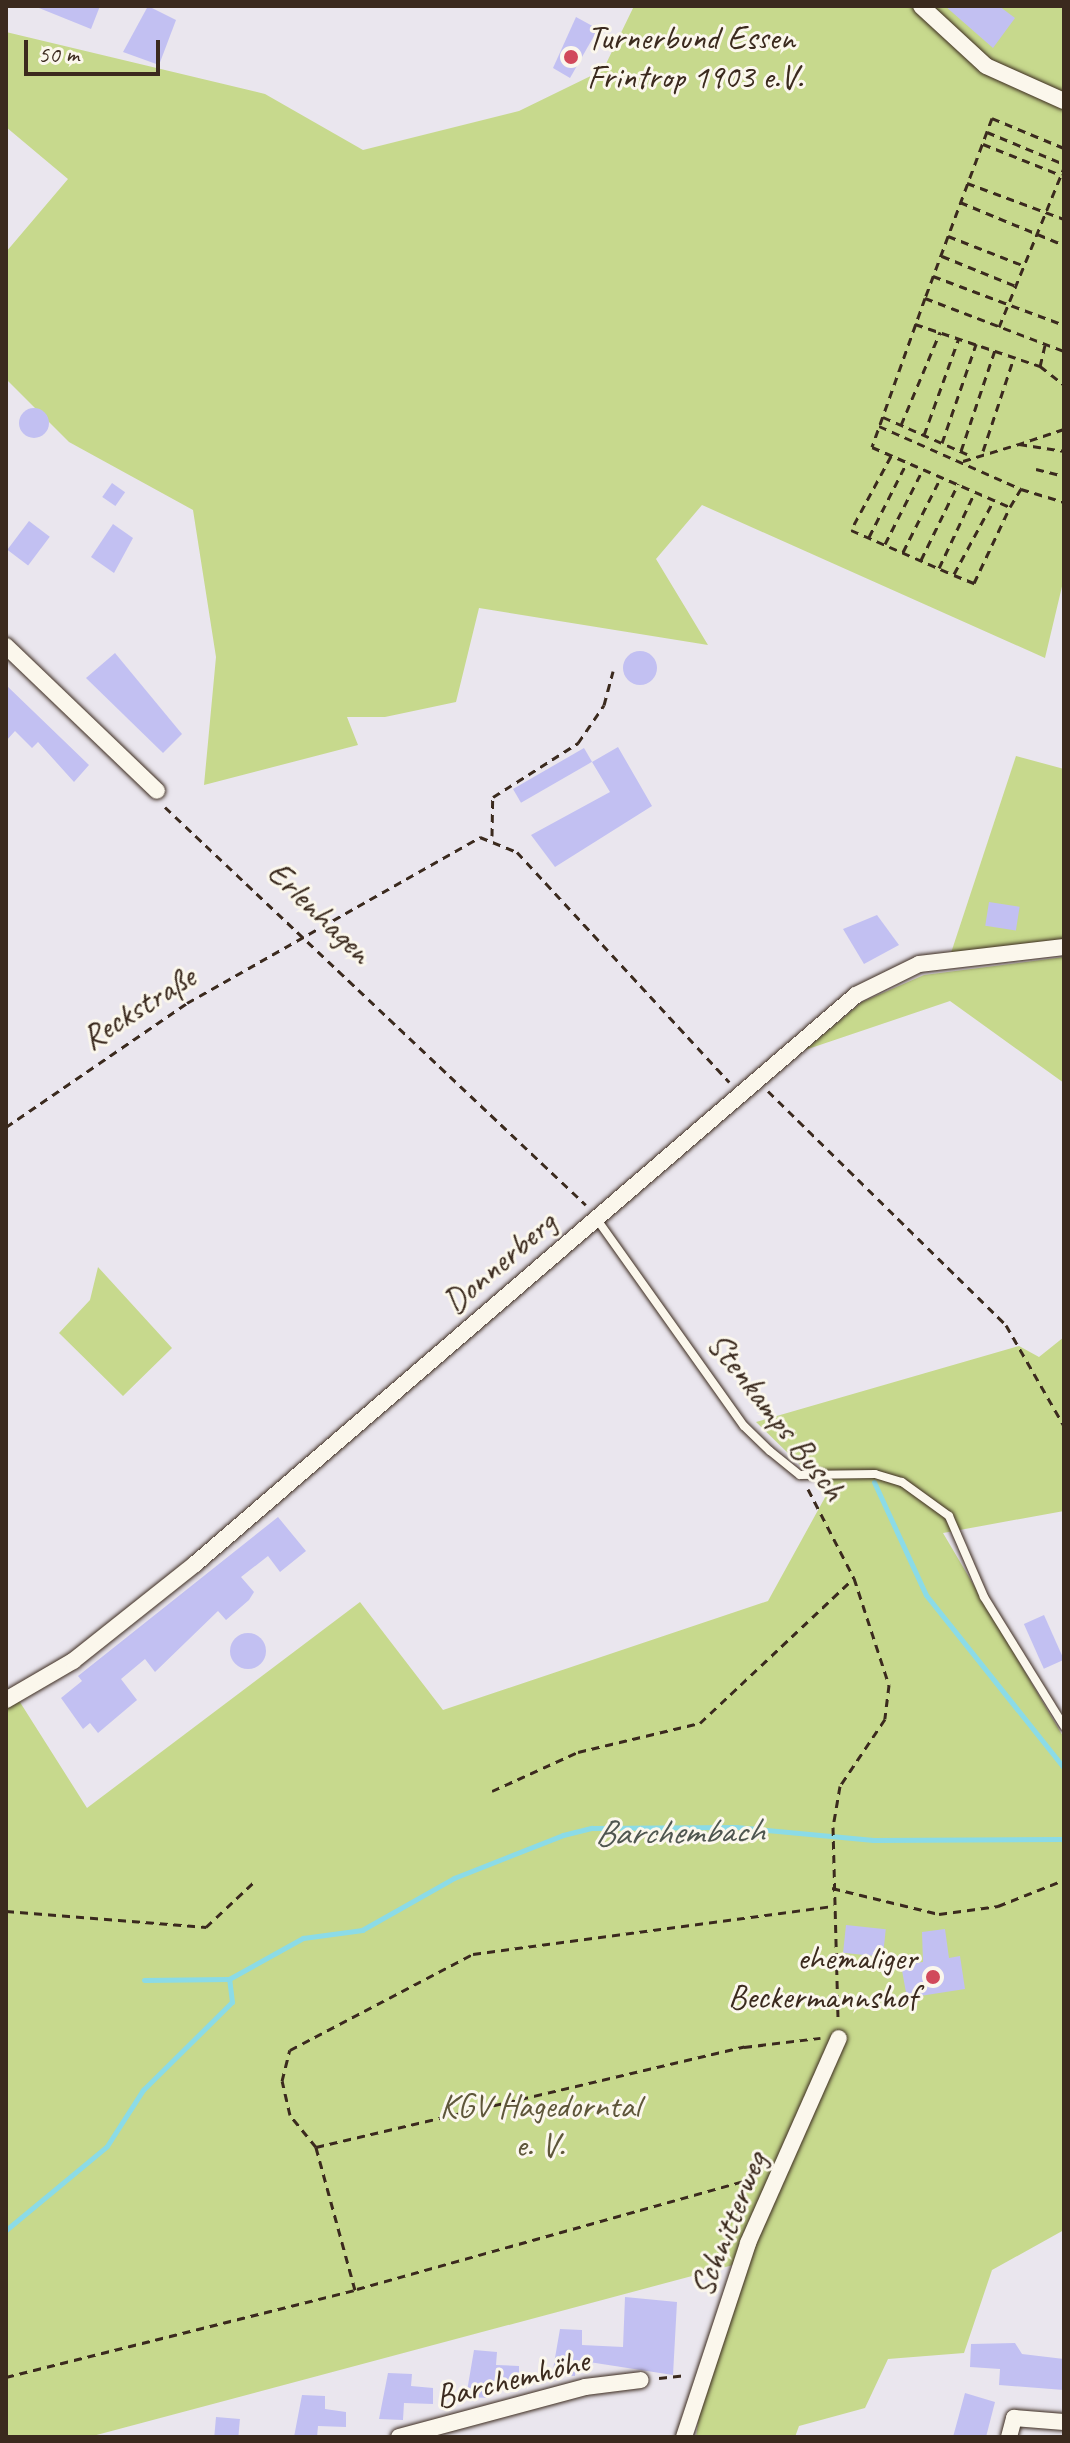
<!DOCTYPE html>
<meta charset="utf-8">
<style>
body{margin:0}
#map{position:relative;width:1070px;height:2443px;overflow:hidden;background:#eae6ee;font-family:Caveat,sans-serif}
div>[style]{position:absolute}
[style*='--x']{left:calc(var(--x)*1px);top:calc(var(--y)*1px);width:calc(var(--w)*1px);rotate:calc(var(--a)*1deg)}
.green>*{inset:0;background:#c7d98d}
.stream>*{height:5px;margin:-2.5px;padding:0 2.5px;transform-origin:2.5px;border-radius:2.5px;background:#8bdbe7}
.building>*{inset:0;background:#c2c0f2;transform-origin:0 0}
.round{border-radius:50%}
.path>*{height:3px;margin-top:-1.5px;transform-origin:0;background:repeating-linear-gradient(90deg,#3b2a1e 0 8px,transparent 0 14px)}
.roads{filter:drop-shadow(0 0 2px #3b2a1e) drop-shadow(0 0 2px #3b2a1e)}
.lane>*{height:8px;margin:-4px;padding:0 4px;transform-origin:4px;border-radius:4px;background:#fbf7ec}
.street>*{height:16px;margin:-8px;padding:0 8px;transform-origin:8px;border-radius:8px;background:#fbf7ec}
.dots>*{width:22px;height:22px;translate:-50% -50%;box-sizing:border-box;border:4px solid #fbf7ec;border-radius:50%}
span{translate:-50% -50%;white-space:nowrap;text-align:center;line-height:1.15;-webkit-text-stroke:6px #fbf7ec;paint-order:stroke}
.poi-label{font-size:34px;color:#3b2a1e}
.left{translate:0 -50%;text-align:left}
.right{translate:-100% -50%;text-align:right}
.street-label{font-size:34px;color:#3b2a1e}
.park-label{font-size:34px;color:#5e563a}
.water-label{font-size:36px;color:#4f5650;font-style:italic}
.frame{position:absolute;inset:0;border:8px solid #3b2a1e;pointer-events:none}
.scale{position:absolute;left:24px;top:40px;width:136px;height:36px;box-sizing:border-box;border:4px solid #3b2a1e;border-top:0;padding-left:10px;font-size:24px;line-height:28px;white-space:nowrap;color:#3b2a1e;-webkit-text-stroke:6px #fbf7ec;paint-order:stroke}
</style>
<div id="map">
<div class="green">
<div style="clip-path:polygon(634px 6px,1064px 6px,1064px 578px,1045px 658px,702px 505px,656px 559px,708px 645px,479px 608px,456px 702px,385px 717px,347px 717px,358px 745px,204px 785px,216px 657px,193px 510px,69px 442px,6px 379px,6px 252px,68px 179px,6px 127px,6px 32px,265px 94px,363px 150px,519px 111px,603px 70px)"></div>
<div style="clip-path:polygon(1016px 756px,1064px 769px,1064px 944px,949px 959px)"></div>
<div style="clip-path:polygon(1064px 957px,1064px 1083px,950px 1001px,805px 1050px,862px 1002px,924px 975px)"></div>
<div style="clip-path:polygon(98px 1267px,172px 1348px,123px 1396px,59px 1333px,90px 1300px)"></div>
<div style="clip-path:polygon(1064px 1337px,1064px 1511px,943px 1533px,1064px 1738px,1064px 2230px,992px 2270px,964px 2353px,888px 2359px,865px 2408px,799px 2426px,795px 2437px,696px 2437px,707px 2356px,737px 2264px,89px 2437px,6px 2437px,6px 1706px,18px 1699px,87px 1808px,360px 1602px,443px 1710px,768px 1601px,828px 1492px,756px 1422px,1019px 1346px,1039px 1357px)"></div>
</div>
<div class="stream">
<div style="--x:874;--y:1482;--w:124;--a:65.3"></div>
<div style="--x:926;--y:1595;--w:221;--a:51.4"></div>
<div style="--x:144;--y:1980;--w:85;--a:-0.7"></div>
<div style="--x:6;--y:2230;--w:131;--a:-39.7"></div>
<div style="--x:107;--y:2146;--w:67;--a:-57.3"></div>
<div style="--x:143;--y:2090;--w:125;--a:-44.7"></div>
<div style="--x:232;--y:2002;--w:23;--a:-97"></div>
<div style="--x:229;--y:1979;--w:85;--a:-29"></div>
<div style="--x:303;--y:1938;--w:60;--a:-7.7"></div>
<div style="--x:362;--y:1930;--w:106;--a:-29.5"></div>
<div style="--x:454;--y:1878;--w:117;--a:-21.5"></div>
<div style="--x:563;--y:1835;--w:30;--a:-14"></div>
<div style="--x:592;--y:1828;--w:144;--a:-0.4"></div>
<div style="--x:736;--y:1827;--w:138;--a:5.4"></div>
<div style="--x:873;--y:1840;--w:191;--a:-0.3"></div>
</div>
<div class="building">
<div style="clip-path:polygon(34px 6px,100px 6px,91px 29px)"></div>
<div style="clip-path:polygon(148px 6px,176px 20px,159px 65px,123px 52px)"></div>
<div style="clip-path:polygon(945px 6px,999px 6px,1015px 18px,993px 48px)"></div>
<div style="clip-path:polygon(576px 17px,598px 29px,570px 78px,553px 68px)"></div>
<div class="round" style="left:19px;top:408px;width:30px;height:30px"></div>
<div style="left:112px;top:483px;width:16px;height:17px;rotate:35deg"></div>
<div style="left:29px;top:521px;width:26px;height:36px;rotate:37deg"></div>
<div style="clip-path:polygon(113px 524px,133px 538px,114px 573px,91px 557px)"></div>
<div class="round" style="left:623px;top:651px;width:34px;height:34px"></div>
<div style="clip-path:polygon(115px 653px,182px 734px,163px 753px,86px 678px)"></div>
<div style="clip-path:polygon(6px 685px,89px 765px,74px 782px,38px 742px,32px 748px,15px 731px,6px 741px)"></div>
<div style="clip-path:polygon(618px 747px,652px 806px,555px 867px,531px 835px,610px 792px,592px 762px)"></div>
<div style="left:584px;top:748px;width:16px;height:82px;rotate:60deg"></div>
<div style="left:989px;top:902px;width:31px;height:24px;rotate:9deg"></div>
<div style="clip-path:polygon(877px 915px,899px 945px,864px 964px,843px 929px)"></div>
<div style="clip-path:polygon(278px 1517px,306px 1551px,280px 1572px,268px 1556px,241px 1577px,254px 1592px,249px 1600px,226px 1620px,218px 1611px,155px 1672px,145px 1659px,121px 1679px,137px 1700px,98px 1733px,90px 1723px,83px 1729px,61px 1698px,82px 1681px,78px 1676px)"></div>
<div style="left:1044px;top:1615px;width:49px;height:22px;rotate:66deg"></div>
<div class="round" style="left:230px;top:1633px;width:36px;height:36px"></div>
<div style="left:846px;top:1925px;width:40px;height:28px;rotate:6deg"></div>
<div style="clip-path:polygon(945px 1929px,949px 1958px,960px 1956px,965px 1989px,907px 1998px,901px 1965px,923px 1962px,922px 1932px)"></div>
<div style="clip-path:polygon(625px 2297px,677px 2302px,673px 2375px,576px 2360px,575px 2376px,552px 2375px,560px 2329px,582px 2330px,582px 2345px,623px 2347px)"></div>
<div style="clip-path:polygon(1015px 2343px,1022px 2354px,1064px 2359px,1064px 2390px,999px 2385px,1000px 2369px,970px 2367px,971px 2344px)"></div>
<div style="clip-path:polygon(474px 2350px,497px 2352px,496px 2365px,519px 2366px,519px 2382px,490px 2381px,489px 2398px,466px 2397px)"></div>
<div style="clip-path:polygon(388px 2373px,412px 2374px,411px 2386px,433px 2388px,433px 2404px,404px 2403px,403px 2420px,379px 2419px)"></div>
<div style="clip-path:polygon(965px 2393px,995px 2402px,986px 2437px,953px 2437px)"></div>
<div style="clip-path:polygon(302px 2395px,325px 2396px,325px 2409px,346px 2412px,346px 2427px,318px 2426px,317px 2437px,294px 2437px)"></div>
<div style="left:216px;top:2417px;width:24px;height:20px;rotate:5deg"></div>
</div>
<div class="path">
<div style="--x:987;--y:132;--w:83;--a:22.6"></div>
<div style="--x:983;--y:144;--w:84;--a:21.7"></div>
<div style="--x:1064;--y:148;--w:78;--a:-157.4"></div>
<div style="--x:992;--y:118;--w:192;--a:110.4"></div>
<div style="--x:925;--y:298;--w:149;--a:20.9"></div>
<div style="--x:967;--y:183;--w:103;--a:20.4"></div>
<div style="--x:960;--y:202;--w:113;--a:22.5"></div>
<div style="--x:948;--y:236;--w:83;--a:21.3"></div>
<div style="--x:942;--y:256;--w:80;--a:22.1"></div>
<div style="--x:933;--y:276;--w:140;--a:20.5"></div>
<div style="--x:925;--y:298;--w:158;--a:109.6"></div>
<div style="--x:872;--y:447;--w:150;--a:23.5"></div>
<div style="--x:1010;--y:507;--w:21;--a:-59"></div>
<div style="--x:1021;--y:489;--w:45;--a:16.8"></div>
<div style="--x:915;--y:324;--w:132;--a:18.6"></div>
<div style="--x:999;--y:327;--w:172;--a:-67.8"></div>
<div style="--x:1045;--y:345;--w:22;--a:103"></div>
<div style="--x:1040;--y:366;--w:31;--a:38"></div>
<div style="--x:883;--y:417;--w:92;--a:23.8"></div>
<div style="--x:901;--y:425;--w:101;--a:-67.2"></div>
<div style="--x:879;--y:426;--w:155;--a:23.9"></div>
<div style="--x:1064;--y:429;--w:47;--a:161.6"></div>
<div style="--x:1019;--y:444;--w:46;--a:8.8"></div>
<div style="--x:924;--y:435;--w:103;--a:-70.2"></div>
<div style="--x:942;--y:443;--w:105;--a:-71"></div>
<div style="--x:961;--y:451;--w:107;--a:-71.4"></div>
<div style="--x:983;--y:451;--w:99;--a:-71.7"></div>
<div style="--x:891;--y:456;--w:84;--a:118.4"></div>
<div style="--x:851;--y:530;--w:112;--a:23.6"></div>
<div style="--x:954;--y:575;--w:22;--a:22"></div>
<div style="--x:974;--y:583;--w:84;--a:-64.7"></div>
<div style="--x:963;--y:461;--w:59;--a:-16.9"></div>
<div style="--x:1036;--y:469;--w:29;--a:14"></div>
<div style="--x:869;--y:537;--w:84;--a:-63.1"></div>
<div style="--x:885;--y:544;--w:84;--a:-63.1"></div>
<div style="--x:903;--y:552;--w:84;--a:-63.1"></div>
<div style="--x:921;--y:560;--w:85;--a:-64"></div>
<div style="--x:939;--y:568;--w:84;--a:-64.7"></div>
<div style="--x:954;--y:574;--w:84;--a:-61.6"></div>
<div style="--x:165;--y:807;--w:579;--a:43.39"></div>
<div style="--x:492;--y:836;--w:39;--a:-89"></div>
<div style="--x:493;--y:797;--w:101;--a:-32.4"></div>
<div style="--x:578;--y:743;--w:46;--a:-55.6"></div>
<div style="--x:604;--y:705;--w:35;--a:-75"></div>
<div style="--x:768;--y:1091;--w:334;--a:44.5"></div>
<div style="--x:1006;--y:1325;--w:116;--a:60.1"></div>
<div style="--x:6;--y:1127;--w:219;--a:-34.4"></div>
<div style="--x:187;--y:1003;--w:337;--a:-29.5"></div>
<div style="--x:480;--y:837;--w:40;--a:22"></div>
<div style="--x:517;--y:852;--w:313;--a:47.3"></div>
<div style="--x:808;--y:1489;--w:100;--a:62.7"></div>
<div style="--x:854;--y:1578;--w:113;--a:71.9"></div>
<div style="--x:889;--y:1685;--w:34;--a:97"></div>
<div style="--x:885;--y:1719;--w:81;--a:123.9"></div>
<div style="--x:840;--y:1786;--w:42;--a:99.7"></div>
<div style="--x:833;--y:1827;--w:194;--a:88.5"></div>
<div style="--x:492;--y:1791;--w:94;--a:-24.4"></div>
<div style="--x:578;--y:1752;--w:125;--a:-13.4"></div>
<div style="--x:700;--y:1723;--w:212;--a:-43.3"></div>
<div style="--x:832;--y:1888;--w:110;--a:13.7"></div>
<div style="--x:939;--y:1914;--w:60;--a:-7.7"></div>
<div style="--x:998;--y:1906;--w:71;--a:-21.5"></div>
<div style="--x:6;--y:1911;--w:201;--a:4.6"></div>
<div style="--x:206;--y:1927;--w:67;--a:-43.2"></div>
<div style="--x:316;--y:2147;--w:41;--a:-129.1"></div>
<div style="--x:290;--y:2115;--w:35;--a:-103"></div>
<div style="--x:282;--y:2081;--w:32;--a:-76"></div>
<div style="--x:290;--y:2050;--w:207;--a:-27.7"></div>
<div style="--x:473;--y:1954;--w:362;--a:-7.6"></div>
<div style="--x:357;--y:2289;--w:416;--a:-15.6"></div>
<div style="--x:6;--y:2377;--w:360;--a:-14"></div>
<div style="--x:355;--y:2290;--w:148;--a:-105.3"></div>
<div style="--x:316;--y:2147;--w:440;--a:-13.2"></div>
<div style="--x:744;--y:2047;--w:77;--a:-6.8"></div>
<div style="--x:659;--y:2378;--w:28;--a:-6"></div>
</div>
<div class="roads">
<div class="lane">
<div style="--x:596;--y:1218;--w:255;--a:54.6"></div>
<div style="--x:744;--y:1426;--w:36;--a:44"></div>
<div style="--x:770;--y:1451;--w:38;--a:39"></div>
<div style="--x:800;--y:1475;--w:75;--a:-0.8"></div>
<div style="--x:875;--y:1474;--w:28;--a:17"></div>
<div style="--x:902;--y:1482;--w:58;--a:35.9"></div>
<div style="--x:949;--y:1516;--w:88;--a:66.6"></div>
<div style="--x:984;--y:1597;--w:152;--a:58.2"></div>
</div>
<div class="street">
<div style="--x:921;--y:6;--w:88;--a:42.7"></div>
<div style="--x:986;--y:66;--w:85;--a:24.2"></div>
<div style="--x:6;--y:646;--w:209;--a:43.8"></div>
<div style="--x:6;--y:1700;--w:78;--a:-30.2"></div>
<div style="--x:73;--y:1661;--w:156;--a:-38.5"></div>
<div style="--x:195;--y:1564;--w:872;--a:-40.72"></div>
<div style="--x:856;--y:995;--w:70;--a:-26.2"></div>
<div style="--x:919;--y:964;--w:146;--a:-6.7"></div>
<div style="--x:399;--y:2437;--w:193;--a:-15"></div>
<div style="--x:585;--y:2387;--w:56;--a:-7.1"></div>
<div style="--x:684;--y:2437;--w:204;--a:-71.7"></div>
<div style="--x:748;--y:2243;--w:224;--a:-66.1"></div>
<div style="--x:1009;--y:2437;--w:20;--a:-75"></div>
<div style="--x:1014;--y:2418;--w:50;--a:4.6"></div>
</div>
</div>
<div class="dots">
<div style="left:571px;top:57px;background:#d1495b"></div>
<div style="left:933px;top:1977px;background:#d1495b"></div>
</div>
<div class="poi-label">
<span class="left" style="left:587px;top:57px">Turnerbund Essen<br>Frintrop 1903 e.V.</span>
<span class="right" style="left:917px;top:1977px">ehemaliger<br>Beckermannshof</span>
</div>
<div class="street-label">
<span style="left:320px;top:912px;rotate:44deg">Erlenhagen</span>
<span style="left:138px;top:1007px;rotate:-32deg">Reckstraße</span>
<span style="left:499px;top:1262px;rotate:-41deg">Donnerberg</span>
<span style="left:777px;top:1416px;rotate:52deg">Stenkamps Busch</span>
<span style="left:728px;top:2224px;rotate:-68deg">Schnitterweg</span>
<span style="left:512px;top:2378px;rotate:-14deg">Barchemhöhe</span>
</div>
<div class="park-label">
<span style="left:540px;top:2125px">KGV Hagedorntal<br>e. V.</span>
</div>
<div class="water-label">
<span style="left:679px;top:1832px;rotate:-1deg">Barchembach</span>
</div>
<div class="frame"></div>
<div class="scale">50 m</div>
</div>
